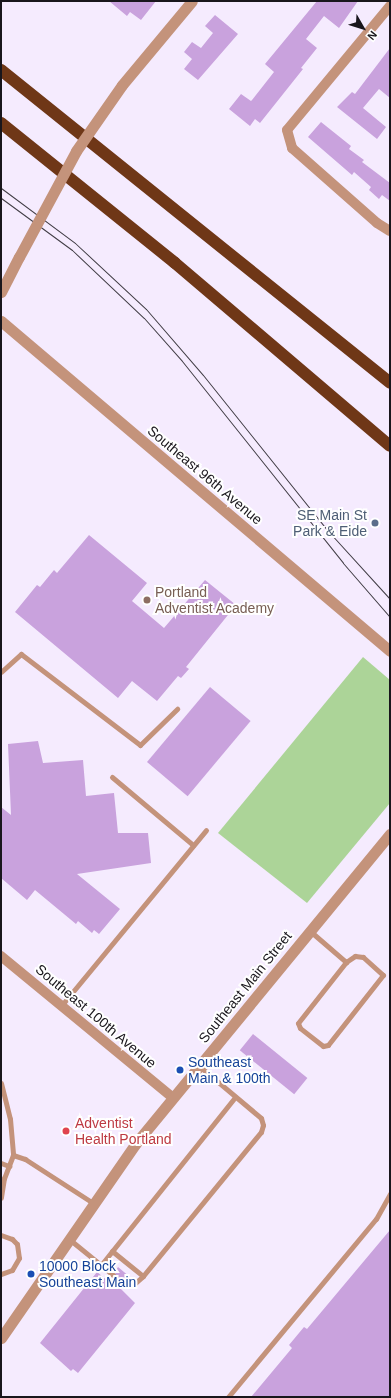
<!DOCTYPE html>
<style>
body{margin:0}
#map{position:relative;width:391px;height:1398px;overflow:hidden;background:#f5ebfe;font-family:Arial,sans-serif}
div>[style]{position:absolute}
[style*='--x']{left:calc(var(--x)*1px);top:calc(var(--y)*1px);width:calc(var(--w)*1px);rotate:calc(var(--a)*1deg)}
.green>*{inset:0;background:#acd498}
.building>*{inset:0;background:#c9a2dd;transform-origin:0 0}
.service>*{height:5px;margin:-2.5px;padding:0 2.5px;transform-origin:2.5px;border-radius:2.5px;background:#c4937b}
.minor>*{height:10px;margin:-5px;padding:0 5px;transform-origin:5px;border-radius:5px;background:#c4937b}
.tertiary>*{height:11px;margin:-5.5px;padding:0 5.5px;transform-origin:5.5px;border-radius:5.5px;background:#c4937b}
.motorway>*{height:12px;margin:-6px;padding:0 6px;transform-origin:6px;border-radius:6px;background:#6f3717}
.tram>*{height:1px;margin:-0.5px;padding:0 0.5px;transform-origin:0.5px;border-radius:0.5px;background:#413d45}
.tertiary-bridge>*{height:11px;margin:-5.5px;padding:0 5.5px;transform-origin:5.5px;border-radius:5.5px;background:#c4937b}
.dots>*{width:11px;height:11px;translate:-50% -50%;box-sizing:border-box;border:2px solid #fff;border-radius:50%}
span{translate:-50% -50%;white-space:nowrap;text-align:center;line-height:1.15;-webkit-text-stroke:4px #fff;paint-order:stroke}
.street-label{font-size:14px;color:#19161c}
.service-label{font-size:14px;color:#4e5e75}
.right{translate:-100% -50%;text-align:right}
.education-label{font-size:14px;color:#785e54}
.left{translate:0 -50%;text-align:left}
.transit-label{font-size:14px;color:#164399}
.health-label{font-size:14px;color:#be3a42}
.frame{position:absolute;inset:0;border:2px solid #19161c;pointer-events:none}
.north{position:absolute;left:343px;top:8px;width:40px;height:40px;-webkit-text-stroke:3px #fff;paint-order:stroke;rotate:129deg;font-size:11px;font-weight:700;line-height:16px;text-align:center;color:#19161c}
.north::after{content:'';display:block;margin:auto;width:14px;height:18px;background:#19161c;clip-path:polygon(50% 0,100% 100%,50% 72%,0 100%)}
</style>
<div id="map">
<div class="green">
<div style="clip-path:polygon(363px 657px,390px 680px,390px 803px,307px 903px,218px 833px)"></div>
</div>
<div class="building">
<div style="clip-path:polygon(109px 1px,156px 1px,141px 20px,130px 12px,127px 16px)"></div>
<div style="clip-path:polygon(317px 1px,358px 1px,339px 28px,324px 16px,306px 39px,317px 48px,301px 68px,303px 69px,260px 123px,255px 119px,250px 126px,229px 109px,241px 94px,251px 101px,252px 100px,274px 72px,265px 64px)"></div>
<div style="clip-path:polygon(215px 15px,238px 34px,198px 80px,184px 69px,192px 59px,184px 52px,192px 42px,201px 48px,213px 33px,205px 26px)"></div>
<div style="clip-path:polygon(390px 48px,390px 98px,379px 89px,363px 108px,386px 127px,377px 139px,337px 107px,352px 92px,355px 94px)"></div>
<div style="clip-path:polygon(321px 122px,351px 146px,349px 149px,364px 160px,362px 162px,390px 183px,390px 201px,382px 195px,379px 199px,369px 190px,371px 187px,354px 172px,352px 175px,308px 137px)"></div>
<div style="clip-path:polygon(89px 535px,147px 583px,132px 601px,164px 628px,205px 580px,236px 605px,186px 667px,189px 669px,181px 678px,178px 676px,157px 701px,132px 681px,118px 698px,15px 612px,37px 585px,40px 587px,54px 570px,57px 573px)"></div>
<div style="left:210px;top:687px;width:53px;height:98px;rotate:40deg"></div>
<div style="clip-path:polygon(38px 741px,43px 763px,83px 760px,86px 796px,114px 793px,118px 833px,148px 833px,151px 863px,77px 874px,120px 909px,99px 934px,94px 930px,92px 933px,78px 921px,76px 924px,35px 890px,27px 900px,1px 878px,1px 807px,11px 815px,8px 744px)"></div>
<div style="left:253px;top:1034px;width:70px;height:21px;rotate:39deg"></div>
<div style="clip-path:polygon(390px 1230px,390px 1397px,251px 1397px,292px 1348px,289px 1345px,304px 1327px,307px 1329px)"></div>
<div style="clip-path:polygon(118px 1267px,130px 1277px,121px 1281px,120px 1288px,135px 1303px,78px 1373px,73px 1369px,71px 1371px,40px 1343px,97px 1272px,108px 1281px,116px 1277px,115px 1272px)"></div>
</div>
<div class="service">
<div style="--x:1;--y:672;--w:27;--a:-42"></div>
<div style="--x:21;--y:654;--w:150;--a:37.4"></div>
<div style="--x:140;--y:745;--w:52;--a:-44.2"></div>
<div style="--x:112;--y:777;--w:106;--a:40"></div>
<div style="--x:310;--y:931;--w:48;--a:40.7"></div>
<div style="--x:346;--y:962;--w:11;--a:-34"></div>
<div style="--x:355;--y:956;--w:8;--a:7"></div>
<div style="--x:363;--y:957;--w:27;--a:42"></div>
<div style="--x:383;--y:975;--w:89;--a:128.2"></div>
<div style="--x:328;--y:1045;--w:5;--a:169"></div>
<div style="--x:323;--y:1046;--w:29;--a:-142"></div>
<div style="--x:300;--y:1028;--w:5;--a:-112"></div>
<div style="--x:298;--y:1023;--w:78;--a:-51.8"></div>
<div style="--x:61;--y:1006;--w:228;--a:-50.5"></div>
<div style="--x:1;--y:1083;--w:37;--a:76"></div>
<div style="--x:10;--y:1119;--w:36;--a:85"></div>
<div style="--x:13;--y:1155;--w:25;--a:111"></div>
<div style="--x:4;--y:1178;--w:20;--a:99"></div>
<div style="--x:13;--y:1155;--w:13;--a:18"></div>
<div style="--x:25;--y:1159;--w:81;--a:32.9"></div>
<div style="--x:1;--y:1163;--w:9;--a:21"></div>
<div style="--x:1;--y:1235;--w:12;--a:20"></div>
<div style="--x:12;--y:1239;--w:7;--a:45"></div>
<div style="--x:17;--y:1244;--w:14;--a:82"></div>
<div style="--x:19;--y:1258;--w:14;--a:120"></div>
<div style="--x:12;--y:1270;--w:12;--a:160"></div>
<div style="--x:69;--y:1239;--w:41;--a:39.1"></div>
<div style="--x:101;--y:1265;--w:215;--a:-51.4"></div>
<div style="--x:112;--y:1251;--w:40;--a:39"></div>
<div style="--x:143;--y:1276;--w:186;--a:-50.7"></div>
<div style="--x:261;--y:1132;--w:7;--a:-74"></div>
<div style="--x:263;--y:1125;--w:7;--a:-106"></div>
<div style="--x:261;--y:1118;--w:81;--a:-140"></div>
<div style="--x:101;--y:1265;--w:16;--a:40"></div>
<div style="--x:124;--y:1284;--w:9;--a:6"></div>
<div style="--x:133;--y:1285;--w:13;--a:-42"></div>
<div style="--x:228;--y:1397;--w:231;--a:-50.3"></div>
<div style="--x:376;--y:1219;--w:29;--a:-61"></div>
</div>
<div class="minor">
<div style="--x:390;--y:6;--w:161;--a:129.7"></div>
<div style="--x:287;--y:130;--w:19;--a:74"></div>
<div style="--x:292;--y:148;--w:113;--a:41.4"></div>
<div style="--x:377;--y:223;--w:15;--a:32"></div>
<div style="--x:1;--y:956;--w:223;--a:39.5"></div>
</div>
<div class="tertiary">
<div style="--x:122;--y:85;--w:109;--a:-50.2"></div>
<div style="--x:1;--y:292;--w:39;--a:-63"></div>
<div style="--x:1;--y:321;--w:510;--a:40.31"></div>
<div style="--x:1;--y:1338;--w:237;--a:-55.3"></div>
<div style="--x:136;--y:1143;--w:400;--a:-50.6"></div>
</div>
<div class="motorway">
<div style="--x:1;--y:70;--w:499;--a:38.8"></div>
<div style="--x:1;--y:123;--w:223;--a:38.8"></div>
<div style="--x:175;--y:263;--w:282;--a:40.4"></div>
</div>
<div class="tram">
<div style="--x:1;--y:188;--w:92;--a:36.6"></div>
<div style="--x:75;--y:243;--w:97;--a:42.9"></div>
<div style="--x:146;--y:309;--w:87;--a:49.2"></div>
<div style="--x:203;--y:375;--w:201;--a:51.3"></div>
<div style="--x:329;--y:532;--w:91;--a:47.7"></div>
<div style="--x:1;--y:198;--w:88;--a:36.2"></div>
<div style="--x:72;--y:250;--w:99;--a:43.4"></div>
<div style="--x:144;--y:318;--w:57;--a:48.5"></div>
<div style="--x:182;--y:361;--w:258;--a:51.4"></div>
<div style="--x:343;--y:563;--w:72;--a:49"></div>
</div>
<div class="tertiary-bridge">
<div style="--x:19;--y:257;--w:120;--a:-61.7"></div>
<div style="--x:76;--y:151;--w:80;--a:-55.1"></div>
</div>
<div class="dots">
<div style="left:375px;top:523px;background:#5c6f8a"></div>
<div style="left:147px;top:600px;background:#8d6e63"></div>
<div style="left:180px;top:1070px;background:#1a4fb4"></div>
<div style="left:66px;top:1131px;background:#e0444e"></div>
<div style="left:31px;top:1274px;background:#1a4fb4"></div>
</div>
<div class="street-label">
<span style="left:205px;top:475px;rotate:40deg">Southeast 96th Avenue</span>
<span style="left:245px;top:987px;rotate:-51deg">Southeast Main Street</span>
<span style="left:96px;top:1016px;rotate:40deg">Southeast 100th Avenue</span>
</div>
<div class="service-label">
<span class="right" style="left:367px;top:523px">SE Main St<br>Park &amp; Eide</span>
</div>
<div class="education-label">
<span class="left" style="left:155px;top:600px">Portland<br>Adventist Academy</span>
</div>
<div class="transit-label">
<span class="left" style="left:188px;top:1070px">Southeast<br>Main &amp; 100th</span>
<span class="left" style="left:39px;top:1274px">10000 Block<br>Southeast Main</span>
</div>
<div class="health-label">
<span class="left" style="left:75px;top:1131px">Adventist<br>Health Portland</span>
</div>
<div class="frame"></div>
<div class="north">N</div>
</div>
